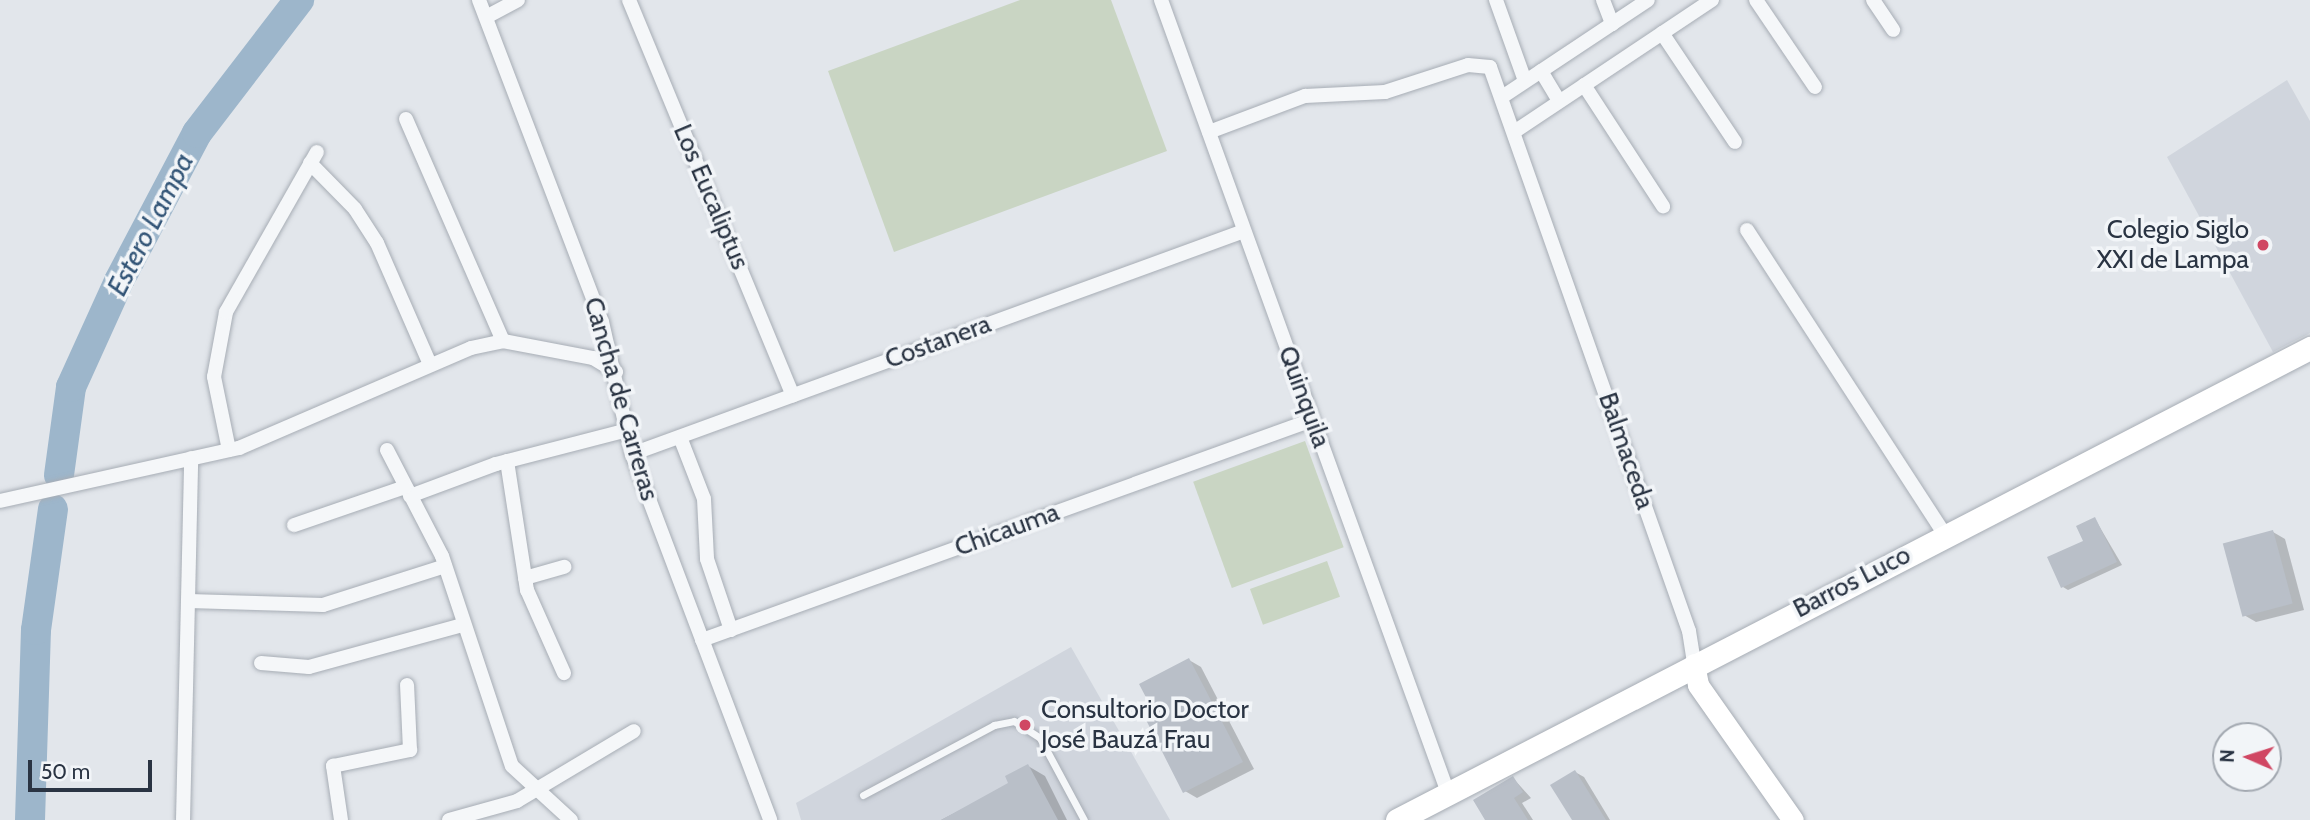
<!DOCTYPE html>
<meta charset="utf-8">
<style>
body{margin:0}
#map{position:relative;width:2310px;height:820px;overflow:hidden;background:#e2e6eb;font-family:Cabin,sans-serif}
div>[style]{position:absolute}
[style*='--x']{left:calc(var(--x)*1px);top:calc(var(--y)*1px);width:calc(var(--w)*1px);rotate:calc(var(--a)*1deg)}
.built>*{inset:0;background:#d0d5dd}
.green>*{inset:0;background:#c9d5c3;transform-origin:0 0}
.shadow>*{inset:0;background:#0003}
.river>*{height:30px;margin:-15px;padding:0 15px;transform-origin:15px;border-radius:15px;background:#9db6cb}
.building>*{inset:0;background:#b9bfc8;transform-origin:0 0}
.roads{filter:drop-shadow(0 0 2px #a7adb5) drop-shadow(0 0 2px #a7adb5)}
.lane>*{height:7px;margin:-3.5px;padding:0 3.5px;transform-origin:3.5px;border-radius:3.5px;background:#f5f7f9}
.street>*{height:14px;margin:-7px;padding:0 7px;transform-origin:7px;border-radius:7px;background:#f5f7f9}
.secondary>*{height:21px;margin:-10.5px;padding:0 10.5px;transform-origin:10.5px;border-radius:10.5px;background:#fff}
.primary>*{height:23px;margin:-11.5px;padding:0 11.5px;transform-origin:11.5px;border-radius:11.5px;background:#fff}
.dots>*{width:19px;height:19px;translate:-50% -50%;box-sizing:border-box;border:4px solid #f2f5f8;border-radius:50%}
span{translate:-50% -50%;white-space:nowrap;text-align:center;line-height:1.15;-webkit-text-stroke:7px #f2f5f8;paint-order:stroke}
.street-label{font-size:26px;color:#2a3443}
.poi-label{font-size:26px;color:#2a3443}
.right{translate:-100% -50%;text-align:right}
.left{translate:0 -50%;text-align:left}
.water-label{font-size:28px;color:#357;font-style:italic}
.north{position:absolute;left:2212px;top:722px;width:70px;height:70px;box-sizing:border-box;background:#f2f5f8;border:2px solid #a2a8b0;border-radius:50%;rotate:273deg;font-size:19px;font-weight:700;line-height:28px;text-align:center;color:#2a3443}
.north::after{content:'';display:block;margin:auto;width:24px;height:32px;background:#d04763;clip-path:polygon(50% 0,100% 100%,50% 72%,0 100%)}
.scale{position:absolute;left:28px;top:760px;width:124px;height:32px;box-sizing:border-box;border:4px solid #2a3443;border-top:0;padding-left:9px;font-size:21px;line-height:24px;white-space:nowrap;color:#2a3443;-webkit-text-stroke:5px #f2f5f8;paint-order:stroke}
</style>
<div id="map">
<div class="built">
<div style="clip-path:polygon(2287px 80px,2310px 121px,2310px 333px,2273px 352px,2167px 157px)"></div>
<div style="clip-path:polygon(1071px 647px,1170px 820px,801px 820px,796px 803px)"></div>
</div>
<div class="green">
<div style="clip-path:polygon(1020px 0,1111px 0,1167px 151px,894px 252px,828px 71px)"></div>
<div style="left:1305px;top:441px;width:113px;height:119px;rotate:70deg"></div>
<div style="left:1327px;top:561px;width:38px;height:82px;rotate:70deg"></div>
</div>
<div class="shadow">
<div style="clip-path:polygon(2095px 519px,2122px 565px,2068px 590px,2063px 587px)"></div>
<div style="clip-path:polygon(2273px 532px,2285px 539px,2304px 610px,2256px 622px,2244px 615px)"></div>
<div style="clip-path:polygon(1189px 660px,1201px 667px,1254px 769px,1197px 798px,1185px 791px,1154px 707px)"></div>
<div style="clip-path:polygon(1028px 766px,1045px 776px,1067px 820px,941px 820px,1011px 784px)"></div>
<div style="clip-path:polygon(1575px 772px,1584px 777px,1610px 820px,1574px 820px)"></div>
<div style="clip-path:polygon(1513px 778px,1531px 798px,1522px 803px,1533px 820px,1488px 820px)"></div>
</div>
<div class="river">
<div style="--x:59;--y:475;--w:89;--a:-82.2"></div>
<div style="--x:71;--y:387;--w:116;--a:-65.6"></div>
<div style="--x:119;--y:281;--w:167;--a:-62.2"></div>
<div style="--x:197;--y:133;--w:168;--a:-52.5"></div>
<div style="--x:30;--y:820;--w:190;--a:-88.2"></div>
<div style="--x:36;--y:630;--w:122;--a:-82"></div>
</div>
<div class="building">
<div style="clip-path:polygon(2095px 517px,2117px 562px,2061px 588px,2047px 557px,2083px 541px,2076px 526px)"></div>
<div style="left:2273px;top:530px;width:76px;height:52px;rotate:75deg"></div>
<div style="clip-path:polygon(1189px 658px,1243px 762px,1183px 793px,1142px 712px,1151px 707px,1139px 684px)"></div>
<div style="clip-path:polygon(1028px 764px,1058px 820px,941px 820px,1008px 783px,1005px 776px)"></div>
<div style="clip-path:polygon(1575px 770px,1606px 820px,1572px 820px,1550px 785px)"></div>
<div style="clip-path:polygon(1513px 776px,1523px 792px,1514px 798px,1528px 820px,1485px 820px,1473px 800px)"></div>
</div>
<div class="roads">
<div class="lane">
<div style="--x:863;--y:795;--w:149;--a:-28.1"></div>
<div style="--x:994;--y:725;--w:20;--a:-11"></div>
<div style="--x:1014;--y:721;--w:31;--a:33"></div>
<div style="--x:1040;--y:738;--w:93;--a:61.8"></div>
</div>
<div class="street">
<div style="--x:479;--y:0;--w:345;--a:69.1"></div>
<div style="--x:602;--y:322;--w:135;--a:77.2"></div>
<div style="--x:632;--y:454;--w:391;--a:69.3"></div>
<div style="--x:629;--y:0;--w:428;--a:67.5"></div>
<div style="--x:1161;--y:0;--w:843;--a:70.1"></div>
<div style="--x:1496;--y:0;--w:86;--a:70.3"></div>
<div style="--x:1603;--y:0;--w:26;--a:69"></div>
<div style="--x:1756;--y:0;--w:105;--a:55.9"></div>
<div style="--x:1873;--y:0;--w:36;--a:56"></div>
<div style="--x:488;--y:16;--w:34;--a:-28"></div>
<div style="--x:1662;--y:33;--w:131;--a:56.2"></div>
<div style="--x:1541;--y:71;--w:35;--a:59"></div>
<div style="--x:1584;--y:85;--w:145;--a:56.9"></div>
<div style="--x:1502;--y:97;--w:175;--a:-33.6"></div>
<div style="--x:406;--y:119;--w:242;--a:66.4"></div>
<div style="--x:1209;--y:132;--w:103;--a:-20.6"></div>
<div style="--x:1305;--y:96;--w:80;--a:-2.9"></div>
<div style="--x:1385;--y:92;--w:87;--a:-18"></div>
<div style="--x:1468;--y:65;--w:22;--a:5"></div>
<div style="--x:1490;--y:67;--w:598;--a:70.57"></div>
<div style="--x:1689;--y:631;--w:33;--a:81"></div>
<div style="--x:1514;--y:132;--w:238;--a:-33.7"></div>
<div style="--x:310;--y:163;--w:64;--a:45.6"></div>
<div style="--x:355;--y:209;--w:40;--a:57.1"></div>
<div style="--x:377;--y:243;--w:130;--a:66.4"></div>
<div style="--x:1747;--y:230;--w:364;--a:57"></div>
<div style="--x:680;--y:437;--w:66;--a:68.8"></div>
<div style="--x:704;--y:499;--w:60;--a:87.1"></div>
<div style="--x:707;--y:559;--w:75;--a:71.3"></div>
<div style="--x:229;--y:450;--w:75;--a:-101.6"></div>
<div style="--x:214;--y:377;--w:66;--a:-79.5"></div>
<div style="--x:226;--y:312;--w:184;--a:-60.4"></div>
<div style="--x:387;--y:450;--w:119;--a:62.6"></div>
<div style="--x:442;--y:556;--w:221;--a:71.6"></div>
<div style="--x:512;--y:766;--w:80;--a:42.5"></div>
<div style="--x:632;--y:454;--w:651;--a:-20.02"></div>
<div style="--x:507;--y:461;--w:131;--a:81.2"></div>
<div style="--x:527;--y:590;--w:91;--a:66"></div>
<div style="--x:410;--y:496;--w:92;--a:-20.4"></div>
<div style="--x:496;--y:464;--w:135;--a:-14.5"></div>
<div style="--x:0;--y:501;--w:245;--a:-12.5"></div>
<div style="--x:239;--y:448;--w:253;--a:-23.3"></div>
<div style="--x:471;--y:348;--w:33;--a:-12"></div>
<div style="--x:503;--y:341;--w:92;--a:10.7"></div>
<div style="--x:593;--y:358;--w:27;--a:31"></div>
<div style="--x:294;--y:525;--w:117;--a:-18.9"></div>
<div style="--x:525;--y:578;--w:41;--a:-15.8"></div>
<div style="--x:189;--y:601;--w:134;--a:1.7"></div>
<div style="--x:323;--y:605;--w:128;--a:-17.7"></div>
<div style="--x:702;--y:640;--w:648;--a:-19.83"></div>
<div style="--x:261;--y:663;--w:48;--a:4.8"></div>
<div style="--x:309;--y:667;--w:160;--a:-15.3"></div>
<div style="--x:183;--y:820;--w:362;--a:-88.7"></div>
<div style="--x:341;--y:820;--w:55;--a:-98.4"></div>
<div style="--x:333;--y:766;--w:79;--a:-11.7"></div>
<div style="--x:410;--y:750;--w:65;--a:-92.6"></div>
<div style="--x:449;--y:820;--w:71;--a:-15.6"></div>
<div style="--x:517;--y:801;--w:136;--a:-30.9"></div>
</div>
<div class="secondary">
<div style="--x:1694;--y:664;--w:21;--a:79"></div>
<div style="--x:1698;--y:685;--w:165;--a:54.9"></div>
</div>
<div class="primary">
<div style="--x:1397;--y:820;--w:1028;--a:-27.34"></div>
</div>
</div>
<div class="dots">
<div style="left:2263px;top:245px;background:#d04763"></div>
<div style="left:1025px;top:725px;background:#d04763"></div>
</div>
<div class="street-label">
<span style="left:711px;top:197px;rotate:67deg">Los Eucaliptus</span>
<span style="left:938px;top:342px;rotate:-20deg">Costanera</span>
<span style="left:1304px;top:397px;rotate:70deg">Quinquila</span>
<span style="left:621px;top:399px;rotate:74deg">Cancha de Carreras</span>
<span style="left:1626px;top:451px;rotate:71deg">Balmaceda</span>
<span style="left:1007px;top:530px;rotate:-20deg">Chicauma</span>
<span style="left:1852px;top:582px;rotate:-27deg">Barros Luco</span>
</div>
<div class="poi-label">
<span class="right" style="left:2249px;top:245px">Colegio Siglo<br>XXI de Lampa</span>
<span class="left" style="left:1041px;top:725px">Consultorio Doctor<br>José Bauzá Frau</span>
</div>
<div class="water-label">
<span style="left:150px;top:224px;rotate:-63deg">Estero Lampa</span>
</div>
<div class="north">N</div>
<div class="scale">50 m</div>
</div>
